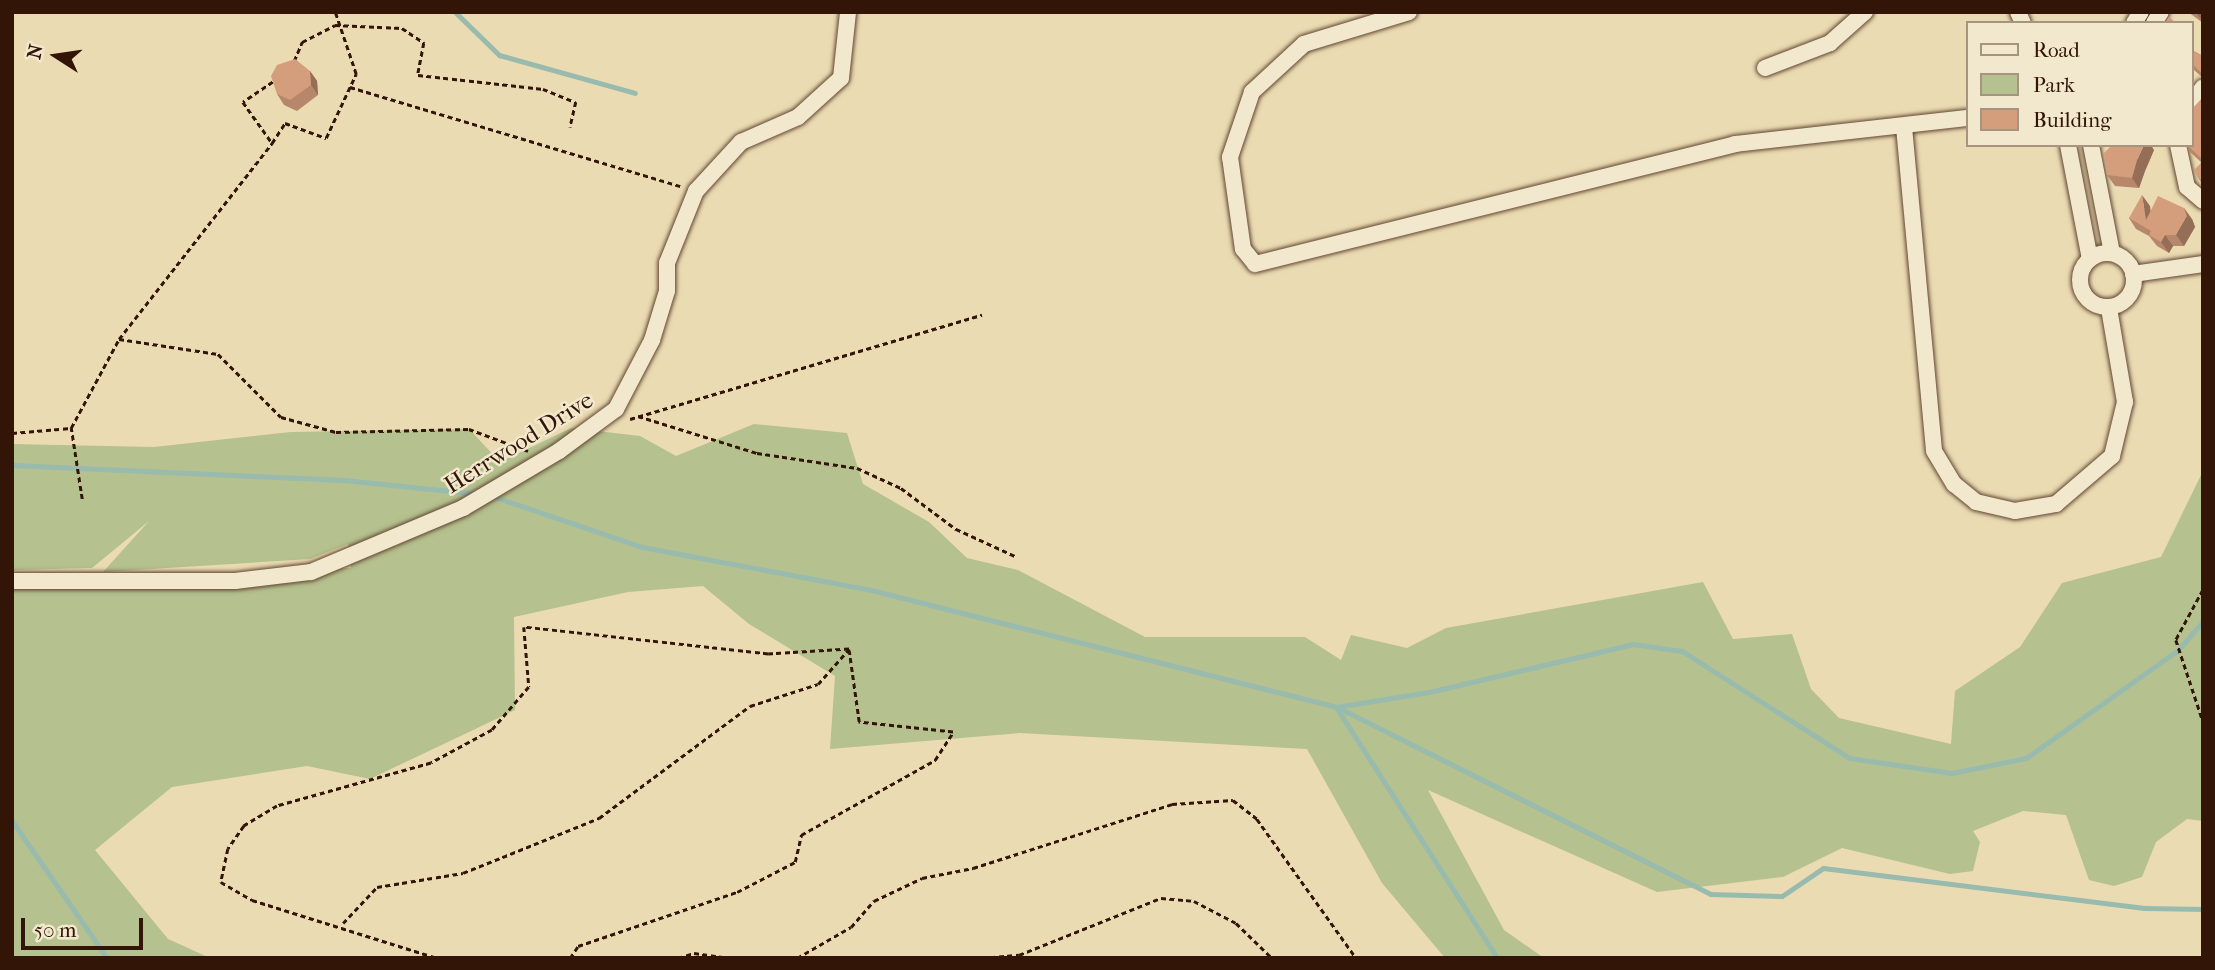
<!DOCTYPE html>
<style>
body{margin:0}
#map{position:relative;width:2215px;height:970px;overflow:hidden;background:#ebdbb2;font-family:"IM FELL French Canon",serif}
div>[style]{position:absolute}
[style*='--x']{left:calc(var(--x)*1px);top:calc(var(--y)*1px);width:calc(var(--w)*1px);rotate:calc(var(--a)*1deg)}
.green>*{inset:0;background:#b5c18e}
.stream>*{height:5px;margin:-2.5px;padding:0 2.5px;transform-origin:2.5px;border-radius:2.5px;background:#98bbae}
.path>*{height:2.5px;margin-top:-1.25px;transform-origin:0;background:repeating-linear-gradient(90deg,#331508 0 5px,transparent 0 8.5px)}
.roads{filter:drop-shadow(0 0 2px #614632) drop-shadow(0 0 2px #614632)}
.street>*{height:16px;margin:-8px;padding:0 8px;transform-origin:8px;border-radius:8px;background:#f2e8cd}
.street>.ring{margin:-8px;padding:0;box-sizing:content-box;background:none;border:16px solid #f2e8cd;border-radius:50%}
.wall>*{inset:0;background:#b6876a}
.shaded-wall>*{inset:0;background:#946e56}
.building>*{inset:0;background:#d49d7b}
span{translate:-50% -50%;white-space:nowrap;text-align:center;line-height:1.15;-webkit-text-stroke:5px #f2e8cd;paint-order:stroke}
.street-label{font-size:24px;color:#331508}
.frame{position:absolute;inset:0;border:14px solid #331508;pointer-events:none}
.legend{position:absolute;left:1966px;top:21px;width:228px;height:126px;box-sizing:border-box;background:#f2e8cd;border:2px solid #a6947e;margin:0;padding:9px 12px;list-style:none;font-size:21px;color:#331508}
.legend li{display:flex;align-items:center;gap:14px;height:35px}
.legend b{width:35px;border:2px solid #a6947e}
.north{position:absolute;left:21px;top:21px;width:70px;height:70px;-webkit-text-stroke:5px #f2e8cd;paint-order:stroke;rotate:282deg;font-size:19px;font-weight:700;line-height:28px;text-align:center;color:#331508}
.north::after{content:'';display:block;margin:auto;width:24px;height:32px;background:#331508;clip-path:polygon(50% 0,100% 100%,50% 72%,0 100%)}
.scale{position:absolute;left:21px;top:918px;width:122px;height:32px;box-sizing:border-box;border:4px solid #331508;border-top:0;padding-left:9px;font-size:21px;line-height:24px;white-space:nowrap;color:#331508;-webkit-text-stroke:5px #f2e8cd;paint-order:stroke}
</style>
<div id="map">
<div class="green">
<div style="clip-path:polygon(754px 424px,847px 433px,863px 484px,929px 522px,967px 558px,1018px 570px,1145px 637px,1305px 637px,1341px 660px,1351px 635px,1407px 648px,1446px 628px,1703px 582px,1733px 639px,1792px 634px,1811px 689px,1839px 718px,1951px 744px,1955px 691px,2020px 647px,2062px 583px,2161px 557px,2203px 471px,2203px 821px,2187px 819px,2156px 842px,2142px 877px,2114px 886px,2089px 880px,2066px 815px,2023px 811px,1973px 831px,1980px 842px,1973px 871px,1950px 874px,1842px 848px,1783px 877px,1657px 892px,1428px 790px,1504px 930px,1544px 958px,1445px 958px,1382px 883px,1307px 749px,1020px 733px,830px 749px,835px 676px,749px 624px,703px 586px,628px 592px,514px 617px,515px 710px,370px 779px,307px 766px,172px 787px,95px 850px,168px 939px,210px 958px,12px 958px,12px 585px,351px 568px,348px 544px,310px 559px,103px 572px,149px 521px,92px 568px,12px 570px,12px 444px,154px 447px,291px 432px,469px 429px,500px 462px,571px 428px,640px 436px,676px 456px)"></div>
</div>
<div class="stream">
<div style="--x:455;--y:12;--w:62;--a:44.3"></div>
<div style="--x:499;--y:55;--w:141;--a:15.6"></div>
<div style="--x:12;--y:465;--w:332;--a:2.6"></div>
<div style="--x:344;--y:480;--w:136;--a:5.9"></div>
<div style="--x:492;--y:496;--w:158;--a:18.8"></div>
<div style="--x:642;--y:547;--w:233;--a:10.6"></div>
<div style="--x:871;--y:590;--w:479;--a:14.1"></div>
<div style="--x:1336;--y:707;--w:298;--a:57.3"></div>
<div style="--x:1336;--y:707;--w:94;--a:-9.2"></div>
<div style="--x:1429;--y:692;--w:210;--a:-13.2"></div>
<div style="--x:1633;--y:644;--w:49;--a:8.1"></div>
<div style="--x:1682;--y:651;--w:198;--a:32.6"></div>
<div style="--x:1849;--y:758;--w:104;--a:8.3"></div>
<div style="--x:1952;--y:773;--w:76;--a:-11.5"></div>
<div style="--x:2026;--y:758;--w:186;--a:-35.4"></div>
<div style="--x:2178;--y:650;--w:38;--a:-49"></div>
<div style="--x:1339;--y:708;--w:415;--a:26.6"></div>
<div style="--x:1710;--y:894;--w:72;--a:1.6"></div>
<div style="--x:1782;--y:896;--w:50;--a:-34.3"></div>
<div style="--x:1823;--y:868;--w:324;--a:7.1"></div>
<div style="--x:2145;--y:908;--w:58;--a:1"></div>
<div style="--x:12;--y:821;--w:167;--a:55.3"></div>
</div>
<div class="path">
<div style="--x:294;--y:61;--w:21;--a:-67"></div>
<div style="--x:302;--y:42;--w:37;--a:-27"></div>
<div style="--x:335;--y:25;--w:67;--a:2.6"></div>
<div style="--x:402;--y:28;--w:27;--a:34"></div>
<div style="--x:424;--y:43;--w:33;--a:101"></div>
<div style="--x:418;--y:75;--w:126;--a:6.4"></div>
<div style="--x:543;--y:89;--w:35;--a:22"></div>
<div style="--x:576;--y:102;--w:26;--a:103"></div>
<div style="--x:273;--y:82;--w:36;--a:146"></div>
<div style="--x:243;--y:102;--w:50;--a:54.7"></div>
<div style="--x:272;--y:143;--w:24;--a:-57"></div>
<div style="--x:285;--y:123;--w:44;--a:20.1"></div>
<div style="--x:326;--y:138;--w:71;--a:-64.9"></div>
<div style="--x:356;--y:74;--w:65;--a:-108.7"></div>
<div style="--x:350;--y:87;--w:345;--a:16.7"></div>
<div style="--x:119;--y:339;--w:100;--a:8.6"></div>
<div style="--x:218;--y:354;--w:89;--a:45"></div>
<div style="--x:281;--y:417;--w:57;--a:15.3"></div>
<div style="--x:336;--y:432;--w:133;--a:-1.3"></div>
<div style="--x:469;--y:429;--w:63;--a:20.4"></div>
<div style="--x:638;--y:416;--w:125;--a:17.3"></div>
<div style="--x:757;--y:453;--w:101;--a:8.5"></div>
<div style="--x:857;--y:468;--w:48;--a:24.4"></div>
<div style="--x:901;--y:488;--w:69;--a:36.7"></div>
<div style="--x:956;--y:529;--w:67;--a:24.7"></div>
<div style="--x:630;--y:419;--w:367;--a:-16.5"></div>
<div style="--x:12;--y:433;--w:59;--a:-4.8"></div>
<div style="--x:82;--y:499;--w:72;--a:-98.8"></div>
<div style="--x:71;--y:428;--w:101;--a:-61.7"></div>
<div style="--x:119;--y:339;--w:249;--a:-52"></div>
<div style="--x:2203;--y:590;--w:57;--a:118.4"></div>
<div style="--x:2176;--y:640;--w:85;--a:71.6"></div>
<div style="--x:343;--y:923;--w:50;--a:-46.6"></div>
<div style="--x:377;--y:887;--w:87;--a:-9.2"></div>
<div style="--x:463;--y:873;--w:147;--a:-22"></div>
<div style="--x:599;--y:818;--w:188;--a:-36.6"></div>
<div style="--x:750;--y:706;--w:71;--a:-17.9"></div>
<div style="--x:818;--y:684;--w:47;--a:-48.5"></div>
<div style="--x:849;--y:649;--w:81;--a:176.5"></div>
<div style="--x:768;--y:654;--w:245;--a:-173.7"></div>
<div style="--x:524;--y:627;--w:60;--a:85.2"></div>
<div style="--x:529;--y:687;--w:57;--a:130.7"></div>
<div style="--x:492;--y:730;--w:69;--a:151.6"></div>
<div style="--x:431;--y:763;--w:160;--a:164.4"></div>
<div style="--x:277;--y:806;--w:39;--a:149"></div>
<div style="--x:244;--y:826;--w:28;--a:125"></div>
<div style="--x:228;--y:849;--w:34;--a:102"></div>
<div style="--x:221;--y:882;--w:36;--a:30"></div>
<div style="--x:252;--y:900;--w:194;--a:17.4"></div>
<div style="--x:570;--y:958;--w:14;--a:-56"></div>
<div style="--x:578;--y:946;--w:168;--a:-18.8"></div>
<div style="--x:737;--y:892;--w:65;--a:-27.3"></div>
<div style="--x:795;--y:862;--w:28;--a:-77"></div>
<div style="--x:801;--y:835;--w:154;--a:-29.2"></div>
<div style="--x:935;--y:760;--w:33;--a:-57"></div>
<div style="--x:953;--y:732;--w:95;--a:-173.9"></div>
<div style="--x:859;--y:722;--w:72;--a:-98"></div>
<div style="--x:678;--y:958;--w:17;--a:-17"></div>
<div style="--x:694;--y:953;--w:36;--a:8"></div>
<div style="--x:797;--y:958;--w:62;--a:-29.9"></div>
<div style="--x:851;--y:927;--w:35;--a:-49"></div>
<div style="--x:874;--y:901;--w:53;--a:-25.6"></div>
<div style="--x:922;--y:878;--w:52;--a:-11.1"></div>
<div style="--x:973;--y:868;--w:209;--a:-17.8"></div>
<div style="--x:1172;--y:804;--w:61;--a:-3.8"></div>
<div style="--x:1233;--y:800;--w:31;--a:38"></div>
<div style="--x:1257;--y:819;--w:171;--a:54.5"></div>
<div style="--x:982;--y:958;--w:37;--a:-5"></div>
<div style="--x:1019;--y:955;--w:153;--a:-21.9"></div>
<div style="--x:1161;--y:898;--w:33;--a:5"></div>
<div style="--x:1194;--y:901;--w:47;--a:27.6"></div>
<div style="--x:1236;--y:923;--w:50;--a:44.2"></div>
</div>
<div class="roads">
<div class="street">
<div style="--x:1409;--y:12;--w:110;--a:163.1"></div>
<div style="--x:1304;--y:44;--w:71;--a:137.3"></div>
<div style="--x:1252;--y:92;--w:69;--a:108.7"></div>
<div style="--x:1230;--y:157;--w:93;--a:82"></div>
<div style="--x:1243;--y:249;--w:19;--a:51"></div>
<div style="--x:1255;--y:264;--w:495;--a:-14"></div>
<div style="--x:1735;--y:144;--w:234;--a:-6.4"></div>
<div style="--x:2018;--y:12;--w:12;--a:66"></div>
<div style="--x:2134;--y:23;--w:13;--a:-58"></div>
<div style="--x:2154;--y:23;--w:13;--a:-58"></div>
<div style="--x:1765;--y:68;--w:70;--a:-21"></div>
<div style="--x:1830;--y:43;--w:47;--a:-41.5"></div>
<div style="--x:2192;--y:103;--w:19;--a:-55"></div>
<div style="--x:1904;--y:127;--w:325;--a:84.7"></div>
<div style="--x:1934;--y:451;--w:39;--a:59"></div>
<div style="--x:1954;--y:484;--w:28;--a:39"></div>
<div style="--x:1976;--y:502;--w:40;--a:13"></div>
<div style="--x:2015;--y:511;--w:42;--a:-9.7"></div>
<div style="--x:2056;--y:504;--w:74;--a:-40.6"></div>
<div style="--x:2112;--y:456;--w:56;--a:-76.5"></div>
<div style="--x:2125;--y:402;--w:95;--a:-99.7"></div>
<div style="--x:2068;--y:145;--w:116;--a:79.1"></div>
<div style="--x:2091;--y:145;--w:110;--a:79"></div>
<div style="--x:2178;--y:145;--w:43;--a:77.9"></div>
<div style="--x:2187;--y:187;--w:21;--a:41"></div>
<div class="ring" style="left:2080px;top:253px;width:38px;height:38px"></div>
<div style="--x:2133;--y:274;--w:71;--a:-8.1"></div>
<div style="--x:12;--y:581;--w:223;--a:0"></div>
<div style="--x:235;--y:581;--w:77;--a:-6.8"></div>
<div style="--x:311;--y:572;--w:165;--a:-22.8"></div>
<div style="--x:463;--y:508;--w:112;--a:-30.7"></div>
<div style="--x:559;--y:451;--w:71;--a:-36.4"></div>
<div style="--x:616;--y:409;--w:78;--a:-62.4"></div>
<div style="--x:652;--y:340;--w:51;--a:-73"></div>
<div style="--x:667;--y:291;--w:28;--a:-90"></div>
<div style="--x:667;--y:263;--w:78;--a:-68.1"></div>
<div style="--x:696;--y:191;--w:67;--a:-47.4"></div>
<div style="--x:741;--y:142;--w:62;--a:-23.7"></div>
<div style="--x:798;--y:117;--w:58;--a:-42.2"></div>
<div style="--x:841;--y:78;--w:66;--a:-83.9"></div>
</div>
</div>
<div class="wall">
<div style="clip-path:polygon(2188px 12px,2203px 12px,2203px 23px)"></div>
<div style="clip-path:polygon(2192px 50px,2203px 56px,2203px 78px,2194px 70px,2192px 73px)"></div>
<div style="clip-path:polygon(310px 71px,317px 81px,318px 95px,297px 111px,284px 105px,277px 94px)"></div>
<div style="clip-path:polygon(2203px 97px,2203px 185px,2197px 176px,2201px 162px,2190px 152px,2186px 145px,2192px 145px)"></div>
<div style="clip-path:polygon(2154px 150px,2145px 171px,2139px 188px,2115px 186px,2107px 175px)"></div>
<div style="clip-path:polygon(2150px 206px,2150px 211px,2192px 219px,2195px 227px,2184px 246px,2173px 246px,2169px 253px,2157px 246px,2149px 236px,2136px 229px,2129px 218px)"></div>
</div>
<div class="shaded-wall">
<div style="clip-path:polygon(2199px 12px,2203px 12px,2203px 22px,2197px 14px)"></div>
<div style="clip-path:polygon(310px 71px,317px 81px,318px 95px,311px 85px)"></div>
<div style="clip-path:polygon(2144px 145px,2151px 145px,2154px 150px,2145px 171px,2139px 188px,2132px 178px,2137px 160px)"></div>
<div style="clip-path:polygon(2142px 195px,2150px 206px,2153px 230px,2146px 220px)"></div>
<div style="clip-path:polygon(2184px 208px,2192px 219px,2195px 227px,2184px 246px,2176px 235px)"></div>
<div style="clip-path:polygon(2165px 235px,2173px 246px,2169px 253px,2161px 242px)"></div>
</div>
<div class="building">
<div style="clip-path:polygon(2169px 17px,2176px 23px,2165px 23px)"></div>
<div style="clip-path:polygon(2192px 50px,2203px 56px,2203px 74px,2192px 64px)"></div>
<div style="clip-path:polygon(295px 59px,310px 71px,311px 85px,290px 100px,277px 94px,271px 76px,277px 65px)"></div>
<div style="clip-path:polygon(2203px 97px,2203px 160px,2187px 145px,2192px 145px,2192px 109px)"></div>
<div style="clip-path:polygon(2112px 145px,2144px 145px,2137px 160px,2132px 178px,2107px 175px,2104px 153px)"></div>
<div style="clip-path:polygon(2203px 161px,2203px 182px,2197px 176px,2194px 170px)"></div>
<div style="clip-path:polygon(2142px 195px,2146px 220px,2158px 196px,2184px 208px,2187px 216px,2176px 235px,2165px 235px,2161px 242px,2149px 235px,2151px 231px,2129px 218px)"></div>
</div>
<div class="street-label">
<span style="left:519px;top:443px;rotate:-32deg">Herrwood Drive</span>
</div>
<div class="frame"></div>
<ul class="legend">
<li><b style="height:9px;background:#f2e8cd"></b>Road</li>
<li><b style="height:19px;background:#b5c18e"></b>Park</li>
<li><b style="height:19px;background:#d49d7b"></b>Building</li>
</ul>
<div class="north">N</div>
<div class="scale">50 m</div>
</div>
